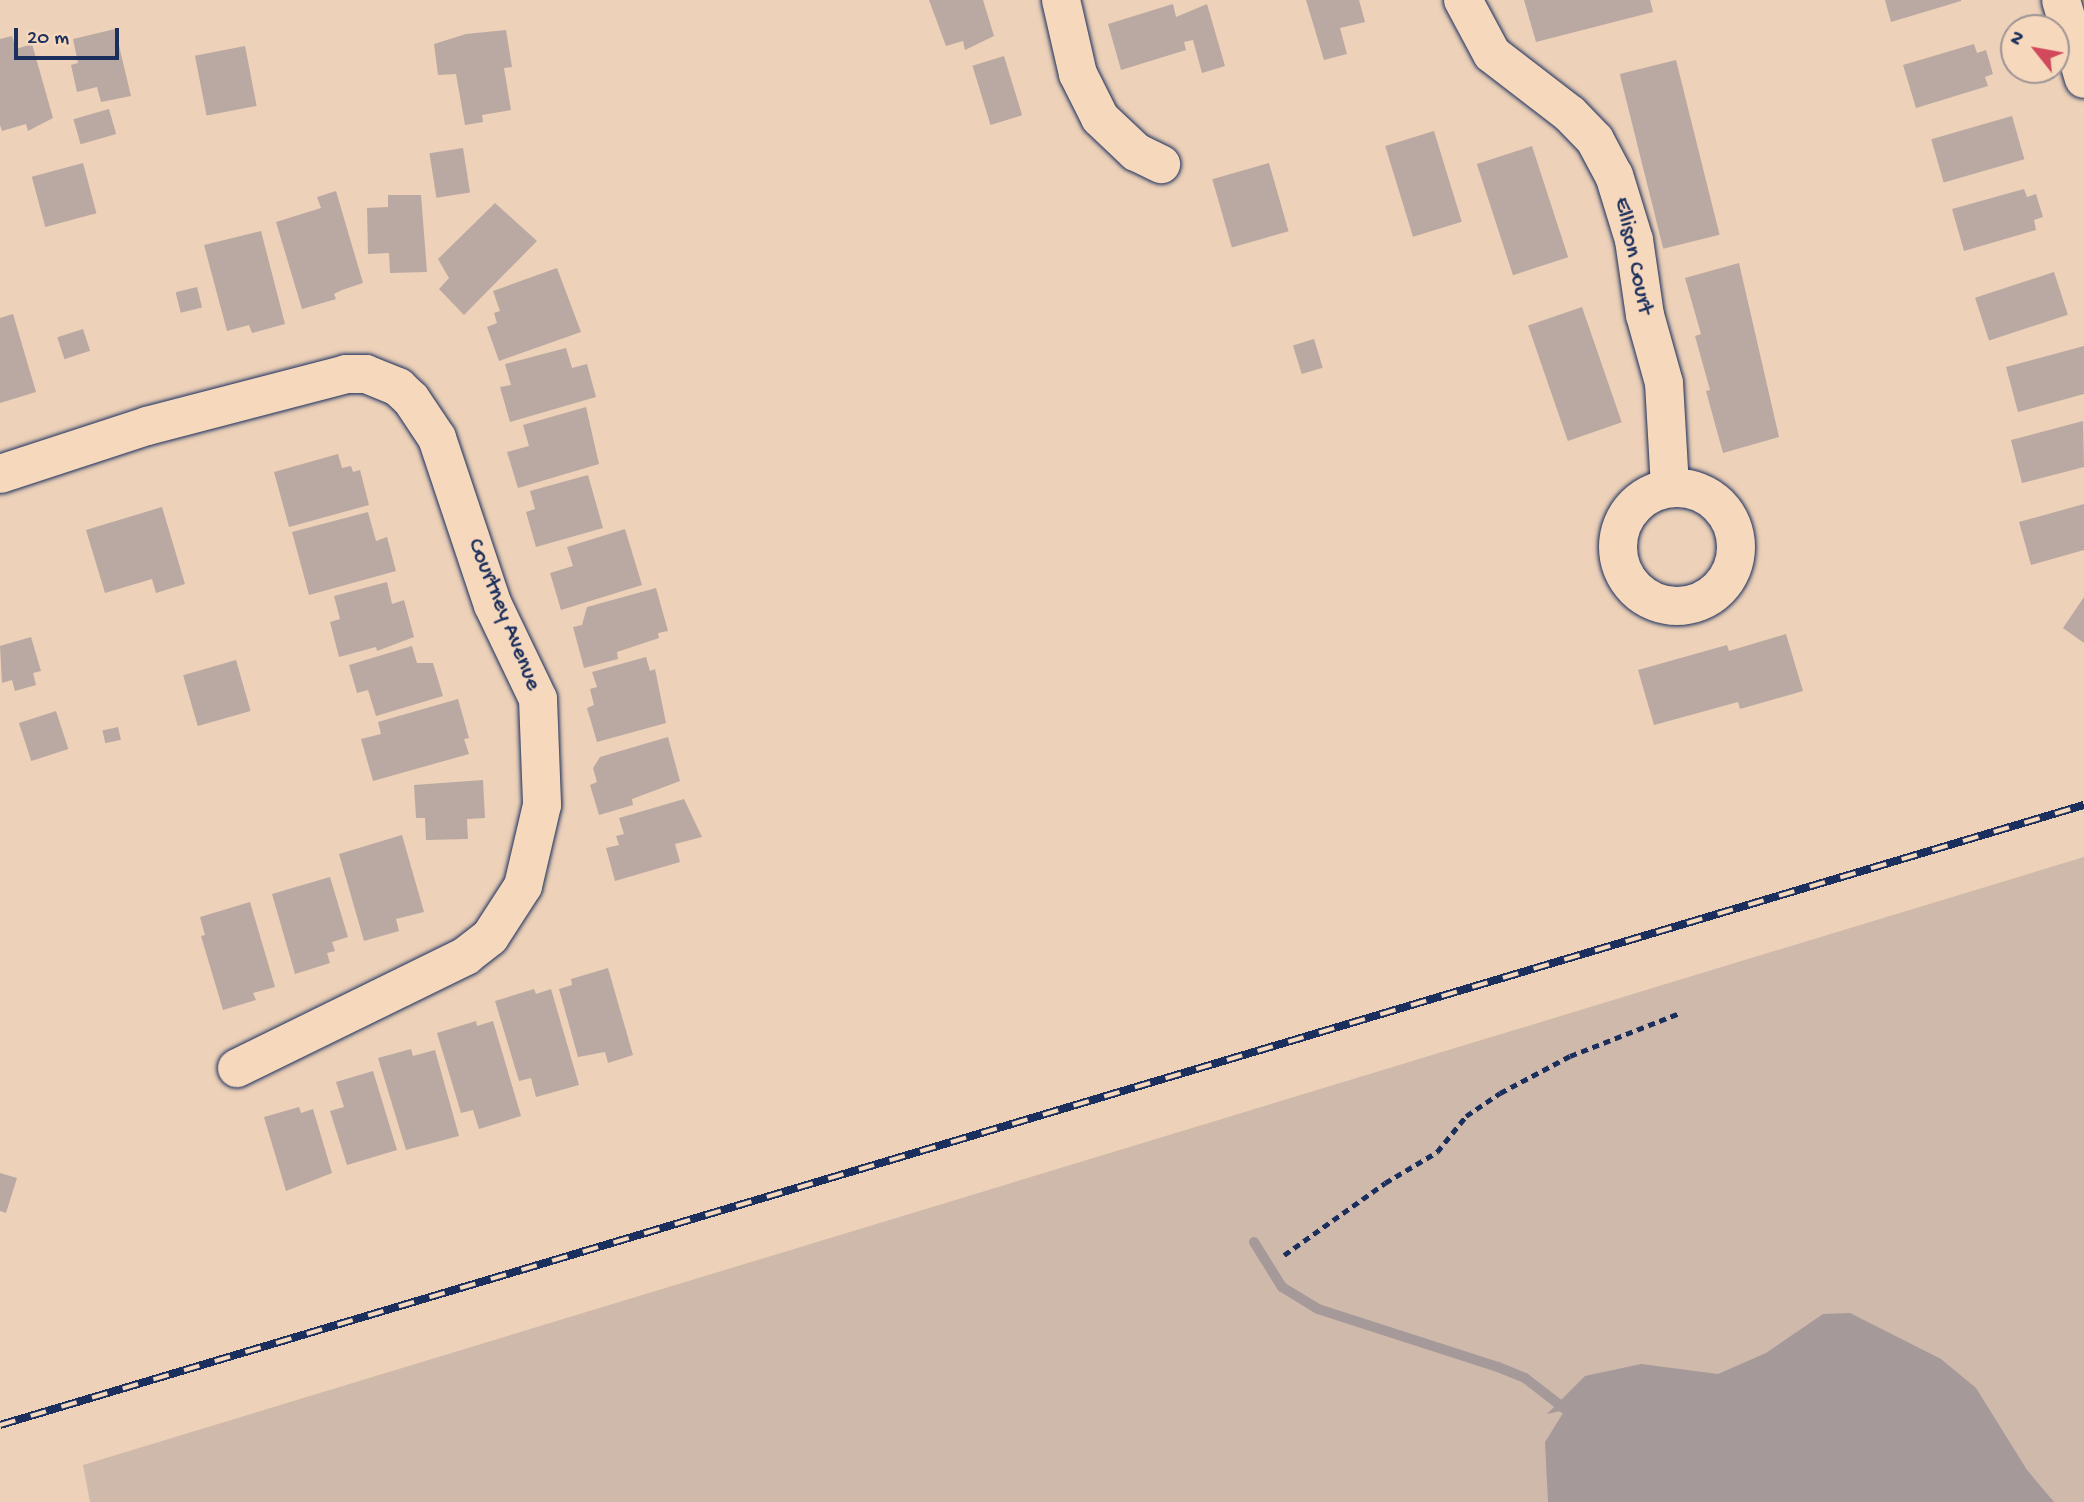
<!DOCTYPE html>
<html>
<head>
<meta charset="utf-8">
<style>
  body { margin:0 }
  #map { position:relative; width:2084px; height:1502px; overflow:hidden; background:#edd1b8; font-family:"Gochi Hand",sans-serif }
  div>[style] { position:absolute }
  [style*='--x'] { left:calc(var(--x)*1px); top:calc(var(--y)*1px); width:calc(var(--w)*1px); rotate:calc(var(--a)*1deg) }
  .green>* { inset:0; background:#ceb9ab }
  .water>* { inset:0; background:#a59999 }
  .stream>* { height:10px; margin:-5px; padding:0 5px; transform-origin:5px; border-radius:5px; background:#a59999 }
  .building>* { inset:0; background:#b9a9a2; transform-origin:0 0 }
  .path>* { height:4.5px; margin-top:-2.25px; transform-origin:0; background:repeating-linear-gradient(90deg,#1b2f5e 0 7px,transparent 0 12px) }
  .roads { filter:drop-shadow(0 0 2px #1b2f5e) drop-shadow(0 0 2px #1b2f5e) }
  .minor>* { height:38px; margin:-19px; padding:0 19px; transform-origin:19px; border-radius:19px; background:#f6d8bc }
  .minor>.ring { margin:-19px; padding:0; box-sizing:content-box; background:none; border:38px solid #f6d8bc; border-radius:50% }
  .rail>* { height:8px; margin-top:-4px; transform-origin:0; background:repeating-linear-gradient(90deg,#f6d8bc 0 16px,#1b2f5e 0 32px); box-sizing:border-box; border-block:2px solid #1b2f5e }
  span { translate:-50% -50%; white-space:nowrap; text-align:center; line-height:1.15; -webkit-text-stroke:5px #f6d8bc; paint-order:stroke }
  .street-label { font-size:23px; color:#1b2f5e }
  .north { position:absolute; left:2000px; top:14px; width:70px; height:70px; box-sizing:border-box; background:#f6d8bc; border:2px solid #9e9496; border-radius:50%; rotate:301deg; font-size:19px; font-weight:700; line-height:28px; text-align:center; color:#1b2f5e }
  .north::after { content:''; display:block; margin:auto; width:24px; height:32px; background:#d1495b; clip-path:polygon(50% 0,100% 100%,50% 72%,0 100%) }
  .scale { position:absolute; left:14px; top:28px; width:105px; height:32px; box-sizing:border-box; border:4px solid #1b2f5e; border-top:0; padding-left:9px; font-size:21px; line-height:24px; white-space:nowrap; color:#1b2f5e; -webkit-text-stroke:5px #f6d8bc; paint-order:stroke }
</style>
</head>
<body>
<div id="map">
  <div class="green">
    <i style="clip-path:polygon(2084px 857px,2084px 1502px,90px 1502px,83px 1465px)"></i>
  </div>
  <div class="water">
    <i style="clip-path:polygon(1850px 1313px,1941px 1359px,1976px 1388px,2027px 1470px,2054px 1502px,1548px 1502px,1545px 1442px,1565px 1410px,1547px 1414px,1585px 1376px,1641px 1364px,1718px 1374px,1766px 1353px,1823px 1314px)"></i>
  </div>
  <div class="stream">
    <i style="--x:1254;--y:1242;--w:53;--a:58.1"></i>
    <i style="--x:1282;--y:1287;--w:42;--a:31.4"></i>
    <i style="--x:1318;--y:1309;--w:189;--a:17.9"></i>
    <i style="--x:1498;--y:1367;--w:29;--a:22"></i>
    <i style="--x:1525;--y:1378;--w:51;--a:37.8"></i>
  </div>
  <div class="building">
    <i style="clip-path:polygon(929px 0,983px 0,994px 36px,965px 50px,963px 41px,946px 46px)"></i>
    <i style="clip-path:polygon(1306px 0,1359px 0,1365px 22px,1340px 28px,1347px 54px,1324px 60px)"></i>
    <i style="clip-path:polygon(1524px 0,1650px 0,1653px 12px,1536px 42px)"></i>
    <i style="clip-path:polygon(1885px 0,1961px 0,1961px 1px,1891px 22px)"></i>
    <i style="clip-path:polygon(1173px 4px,1176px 17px,1207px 4px,1225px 66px,1202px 73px,1193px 40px,1184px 42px,1186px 50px,1121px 70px,1108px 24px)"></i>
    <i style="clip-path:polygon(115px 29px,131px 96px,101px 102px,97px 87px,77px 92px,71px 65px,78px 63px,73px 39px)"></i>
    <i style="clip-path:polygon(506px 30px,512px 67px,504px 68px,511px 110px,482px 115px,483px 122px,465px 125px,456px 74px,438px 75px,434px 44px,466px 34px)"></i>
    <i style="clip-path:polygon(12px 36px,16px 49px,32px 44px,53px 118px,28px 131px,26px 124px,2px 131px,0 125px,0 39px)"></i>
    <i style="clip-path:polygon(1974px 44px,1977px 53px,1986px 50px,1993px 74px,1985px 77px,1988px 86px,1916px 108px,1903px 65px)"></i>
    <i style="left:245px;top:46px;width:61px;height:51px;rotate:79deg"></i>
    <i style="left:1004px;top:56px;width:62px;height:33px;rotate:73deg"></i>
    <i style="left:1676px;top:60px;width:180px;height:58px;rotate:76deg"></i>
    <i style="left:109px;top:109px;width:26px;height:37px;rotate:74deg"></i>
    <i style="left:2012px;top:116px;width:45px;height:84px;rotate:74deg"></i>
    <i style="left:1434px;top:131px;width:95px;height:51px;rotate:73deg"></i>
    <i style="left:1532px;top:146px;width:117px;height:58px;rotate:72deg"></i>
    <i style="left:463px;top:148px;width:45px;height:34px;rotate:81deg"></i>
    <i style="left:83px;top:163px;width:52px;height:53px;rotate:75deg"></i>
    <i style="left:1269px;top:163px;width:71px;height:59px;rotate:74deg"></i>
    <i style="clip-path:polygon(2024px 189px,2027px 197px,2036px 194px,2043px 217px,2034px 220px,2036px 230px,1964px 251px,1952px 209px)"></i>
    <i style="clip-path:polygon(336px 191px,363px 283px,342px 290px,334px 294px,336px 299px,302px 309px,276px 222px,321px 208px,317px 197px)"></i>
    <i style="clip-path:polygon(388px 195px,421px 195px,427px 272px,390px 273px,389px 253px,368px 254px,367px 208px,388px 207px)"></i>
    <i style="clip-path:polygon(495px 203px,537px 241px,464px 315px,439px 289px,449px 278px,438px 259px)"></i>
    <i style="clip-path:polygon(261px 231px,285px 324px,252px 333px,249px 325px,227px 331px,204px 245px)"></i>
    <i style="clip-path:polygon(1739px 263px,1779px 437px,1723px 453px,1706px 391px,1710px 390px,1695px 336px,1701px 334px,1685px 278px)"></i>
    <i style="clip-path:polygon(557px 268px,581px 332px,499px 361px,487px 327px,497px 323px,494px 313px,500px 311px,493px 291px)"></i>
    <i style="left:2054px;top:272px;width:45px;height:83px;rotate:72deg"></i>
    <i style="left:197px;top:287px;width:21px;height:22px;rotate:76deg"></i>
    <i style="left:1582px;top:307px;width:122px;height:57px;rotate:71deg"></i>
    <i style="clip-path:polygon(13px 314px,36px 392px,0 403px,0 318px)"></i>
    <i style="left:83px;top:329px;width:23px;height:27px;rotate:72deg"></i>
    <i style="left:1314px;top:339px;width:30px;height:22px;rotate:73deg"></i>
    <i style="clip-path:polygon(2084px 346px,2084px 394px,2018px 412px,2006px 367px)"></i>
    <i style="clip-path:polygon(566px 348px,572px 368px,587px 364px,596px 397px,510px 422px,500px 387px,511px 385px,505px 364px)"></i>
    <i style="clip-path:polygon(586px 407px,599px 464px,518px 488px,507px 452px,529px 446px,523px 425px)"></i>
    <i style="clip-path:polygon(2083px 421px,2084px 467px,2022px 483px,2011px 440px)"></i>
    <i style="clip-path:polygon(338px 454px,342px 468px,351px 466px,353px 472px,360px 470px,369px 505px,289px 527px,274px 472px)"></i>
    <i style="clip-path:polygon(588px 475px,603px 528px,536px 547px,526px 512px,535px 509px,530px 491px)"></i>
    <i style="clip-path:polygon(2084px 504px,2084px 550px,2031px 565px,2019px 522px)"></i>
    <i style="clip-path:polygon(162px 507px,185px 584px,156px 593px,152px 579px,105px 593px,86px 530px)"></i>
    <i style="clip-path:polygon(368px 512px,376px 541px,387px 537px,396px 571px,309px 595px,292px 532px)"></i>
    <i style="clip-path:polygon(625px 529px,642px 585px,561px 610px,550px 573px,573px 566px,567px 547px)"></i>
    <i style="clip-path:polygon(387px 582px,392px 604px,404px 600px,414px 637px,377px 651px,376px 647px,339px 657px,330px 622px,340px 619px,334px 596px)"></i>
    <i style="clip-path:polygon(656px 588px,668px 631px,658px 633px,659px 638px,617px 652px,618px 659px,584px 668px,573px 627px,582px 625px,587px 607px)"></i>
    <i style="clip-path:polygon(2084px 597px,2084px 643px,2063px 628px)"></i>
    <i style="clip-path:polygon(1786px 634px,1803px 691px,1740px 709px,1738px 702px,1654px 725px,1638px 670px,1727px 645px,1729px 651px)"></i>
    <i style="clip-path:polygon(31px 637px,41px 671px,33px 673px,36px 685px,15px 691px,12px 680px,2px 683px,0 646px)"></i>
    <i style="clip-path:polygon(412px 646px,417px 663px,433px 663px,443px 696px,376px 716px,368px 690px,357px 693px,349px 665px)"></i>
    <i style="clip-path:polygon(646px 657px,650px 671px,655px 669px,666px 723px,597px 742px,587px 708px,594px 705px,590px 689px,597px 687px,592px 672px)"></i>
    <i style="left:236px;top:660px;width:53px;height:55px;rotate:74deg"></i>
    <i style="clip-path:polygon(458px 699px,469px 738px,464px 739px,469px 754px,373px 781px,361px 739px,381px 734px,378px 722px)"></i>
    <i style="left:56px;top:711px;width:40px;height:39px;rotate:72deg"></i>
    <i style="left:118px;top:727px;width:13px;height:16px;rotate:77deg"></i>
    <i style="clip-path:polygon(668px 737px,680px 781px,632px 799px,633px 805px,599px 815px,590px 785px,597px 782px,593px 768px,600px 757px)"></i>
    <i style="clip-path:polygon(483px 780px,485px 818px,467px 819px,468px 839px,426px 840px,425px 818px,416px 818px,414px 785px)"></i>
    <i style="clip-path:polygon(684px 799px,702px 837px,675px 844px,680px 862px,615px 881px,606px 848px,619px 845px,616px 836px,624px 834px,619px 818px)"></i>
    <i style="clip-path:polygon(402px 835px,424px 912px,396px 919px,399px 931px,364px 941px,339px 854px)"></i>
    <i style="clip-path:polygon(330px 877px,348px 937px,332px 942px,335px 951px,327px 953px,330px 963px,295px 974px,272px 894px)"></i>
    <i style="clip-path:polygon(250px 902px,275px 987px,253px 993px,256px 1000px,223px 1010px,201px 936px,205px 935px,200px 917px)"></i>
    <i style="clip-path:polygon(608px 968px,633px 1055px,608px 1063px,605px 1052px,578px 1057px,559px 989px,572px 985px,571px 979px)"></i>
    <i style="clip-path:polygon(534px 989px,536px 994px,551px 989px,579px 1085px,536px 1097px,531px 1078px,519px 1081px,495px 1001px)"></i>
    <i style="clip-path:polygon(476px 1021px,477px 1026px,493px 1021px,521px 1116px,479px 1129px,473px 1110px,461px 1113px,437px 1033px)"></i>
    <i style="clip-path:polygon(411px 1049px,413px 1056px,435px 1050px,459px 1136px,406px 1150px,378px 1058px)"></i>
    <i style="clip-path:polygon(373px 1071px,397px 1150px,347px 1165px,330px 1111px,344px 1107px,336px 1082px)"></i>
    <i style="clip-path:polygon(299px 1107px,301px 1113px,313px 1109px,332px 1173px,286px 1191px,264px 1117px)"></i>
    <i style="clip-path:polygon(0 1173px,17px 1178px,6px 1213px,0 1211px)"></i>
  </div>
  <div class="path">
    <i style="--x:1284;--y:1255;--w:124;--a:-35.5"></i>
    <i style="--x:1385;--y:1183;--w:61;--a:-30.8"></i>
    <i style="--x:1437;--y:1152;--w:46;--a:-51.1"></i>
    <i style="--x:1466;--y:1116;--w:41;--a:-34.1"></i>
    <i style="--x:1500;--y:1093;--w:79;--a:-27.9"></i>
    <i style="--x:1570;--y:1056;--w:118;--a:-21.4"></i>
  </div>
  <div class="roads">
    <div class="minor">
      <i style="--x:1061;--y:0;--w:76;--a:77.1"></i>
      <i style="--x:1078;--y:74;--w:49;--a:63.4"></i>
      <i style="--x:1100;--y:118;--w:50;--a:43.4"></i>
      <i style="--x:1136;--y:152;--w:28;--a:26"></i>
      <i style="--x:1463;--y:0;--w:61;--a:61.8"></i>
      <i style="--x:1492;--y:54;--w:98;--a:37.6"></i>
      <i style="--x:1570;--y:114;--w:36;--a:46"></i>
      <i style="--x:1595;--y:140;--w:40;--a:62"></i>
      <i style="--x:1614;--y:175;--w:68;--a:72.9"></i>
      <i style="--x:1634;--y:240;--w:76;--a:81.7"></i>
      <i style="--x:1645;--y:315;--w:71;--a:74.4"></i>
      <i style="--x:1664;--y:383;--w:104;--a:86.7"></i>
      <i style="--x:2061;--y:0;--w:82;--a:73.8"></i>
      <i style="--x:0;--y:474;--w:155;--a:-18.1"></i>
      <i style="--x:147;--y:426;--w:206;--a:-14.6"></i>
      <i style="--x:346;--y:374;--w:20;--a:0"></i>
      <i style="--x:366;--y:374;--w:35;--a:22"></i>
      <i style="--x:398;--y:387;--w:18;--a:43"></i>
      <i style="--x:411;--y:399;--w:47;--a:56.3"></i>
      <i style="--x:437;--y:438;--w:176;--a:71.5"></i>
      <i style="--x:493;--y:605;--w:104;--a:64.4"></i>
      <i style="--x:538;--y:699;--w:106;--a:87.8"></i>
      <i style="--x:542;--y:805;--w:83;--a:103.2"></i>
      <i style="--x:523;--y:886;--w:61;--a:122.9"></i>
      <i style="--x:490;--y:937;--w:31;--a:142"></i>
      <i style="--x:466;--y:956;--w:255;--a:153.9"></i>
      <i class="ring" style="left:1618px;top:488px;width:80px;height:80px"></i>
    </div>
  </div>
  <div class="rail">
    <i style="--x:0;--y:1425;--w:2174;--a:-16.57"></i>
  </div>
  <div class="street-label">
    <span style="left:1632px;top:256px;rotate:78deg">Ellison Court</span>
    <span style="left:503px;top:615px;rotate:68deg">Courtney Avenue</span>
  </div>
  <div class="north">N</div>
  <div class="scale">20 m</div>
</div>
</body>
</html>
